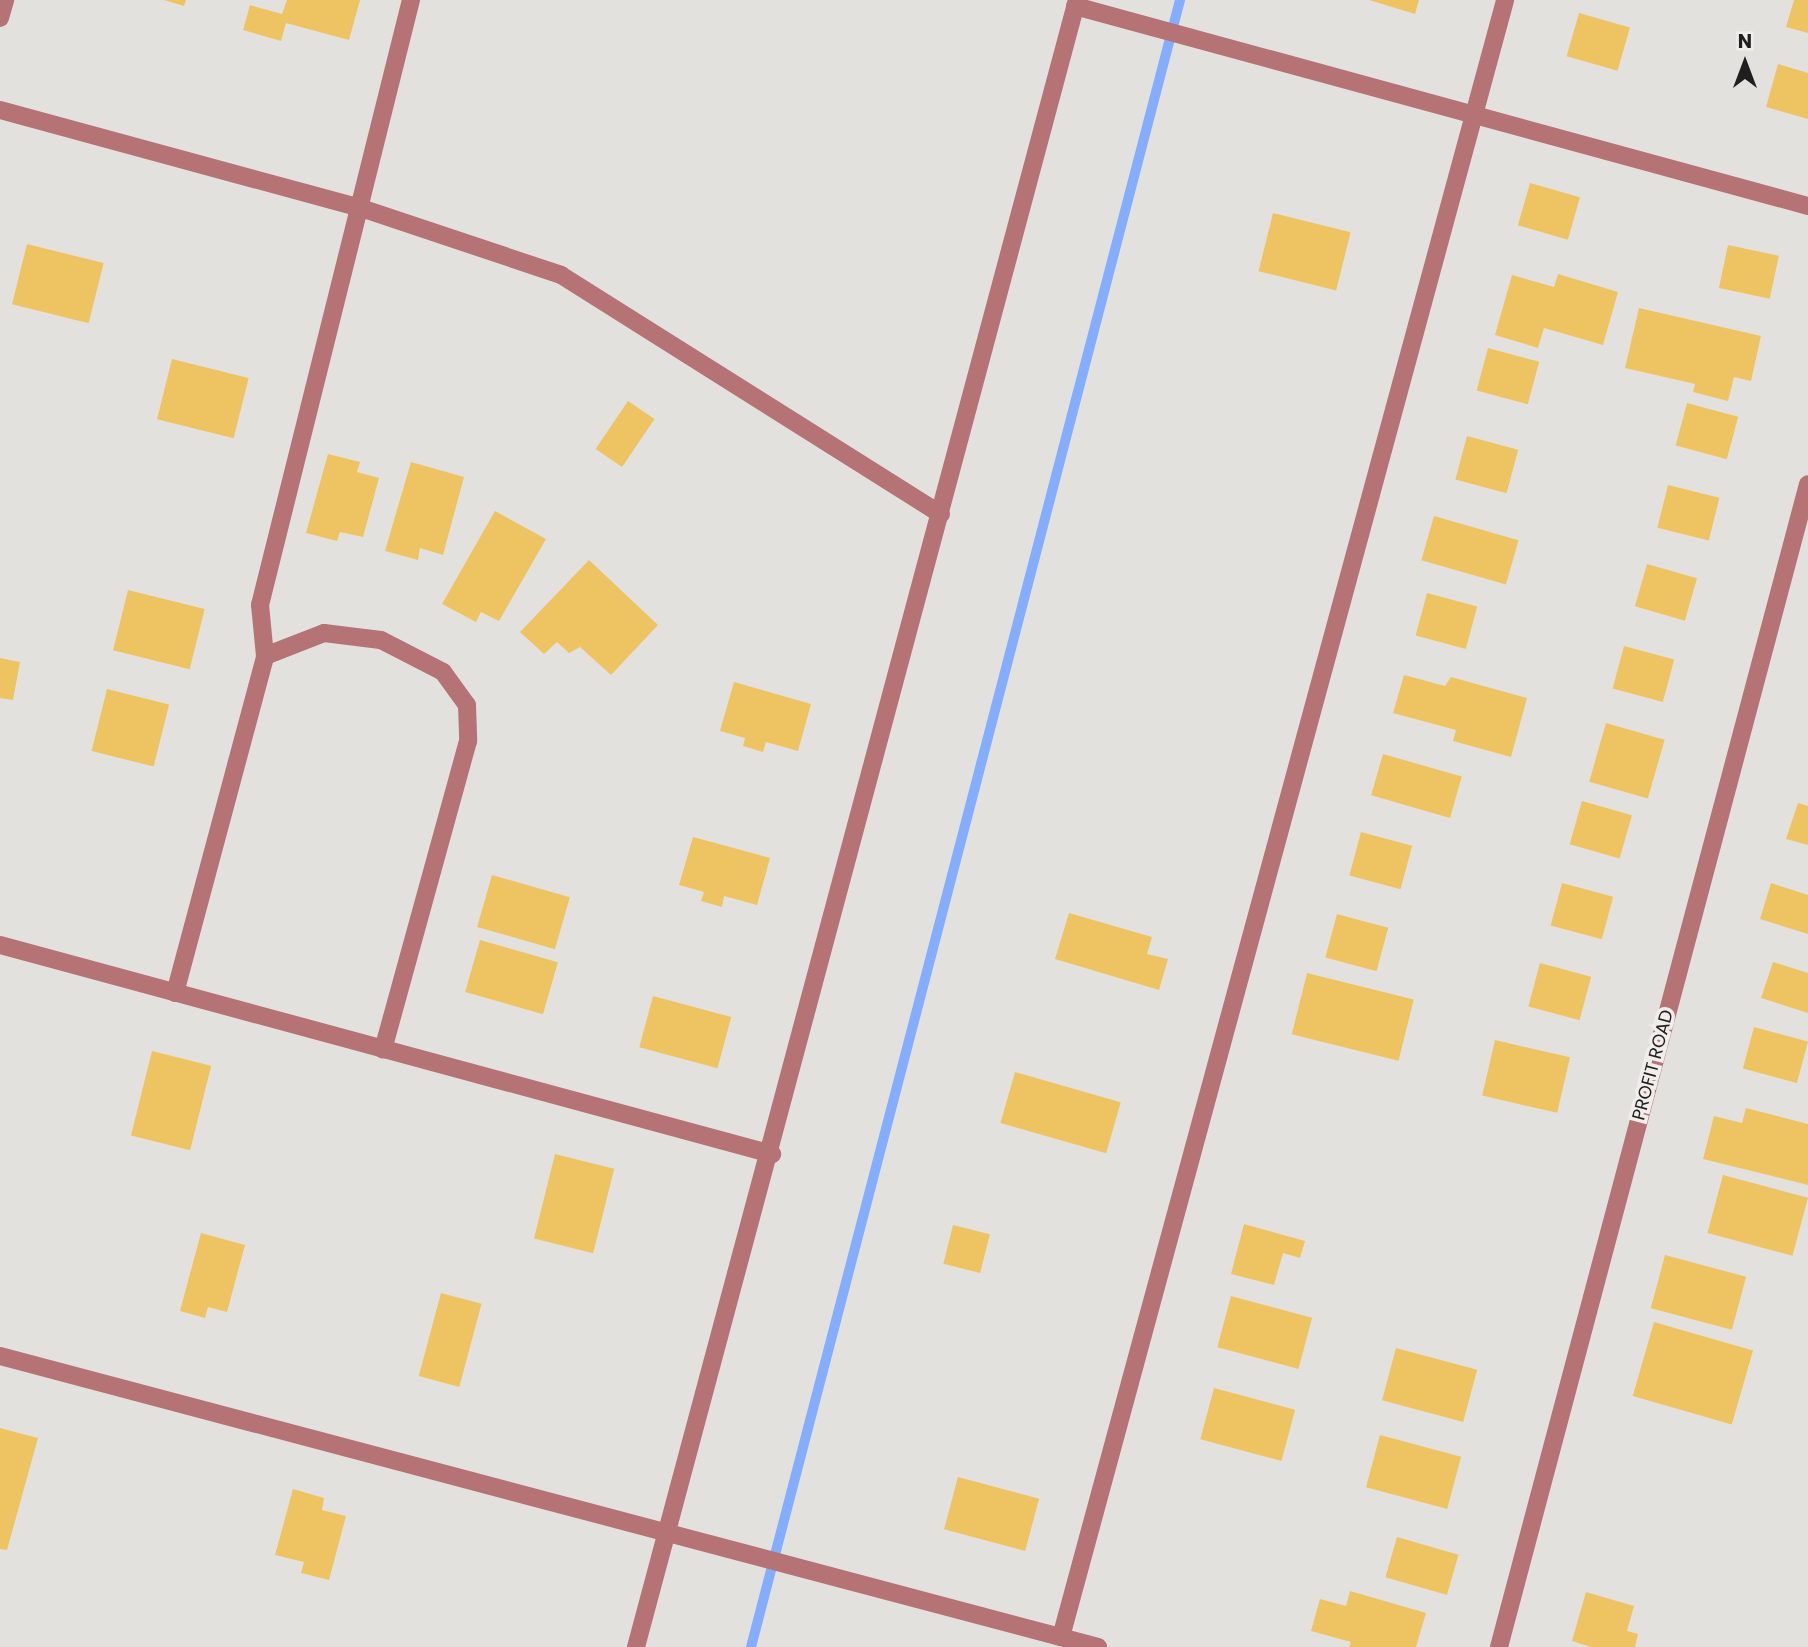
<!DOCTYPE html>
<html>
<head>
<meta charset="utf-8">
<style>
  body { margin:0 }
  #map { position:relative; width:1808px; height:1647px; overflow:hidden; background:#e3e1de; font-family:Poppins,sans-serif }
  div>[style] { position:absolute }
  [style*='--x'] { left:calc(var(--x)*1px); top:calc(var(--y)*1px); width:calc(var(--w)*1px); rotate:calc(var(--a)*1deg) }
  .stream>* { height:10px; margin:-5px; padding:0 5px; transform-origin:5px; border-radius:5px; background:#85adfd }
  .building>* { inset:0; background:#eec463; transform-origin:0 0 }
  .minor>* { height:18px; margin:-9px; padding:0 9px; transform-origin:9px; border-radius:9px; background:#b57376 }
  span { translate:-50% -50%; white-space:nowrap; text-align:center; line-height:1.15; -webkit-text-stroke:7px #f0eeeb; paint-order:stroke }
  .street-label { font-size:18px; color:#201f1e }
  .north { position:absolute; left:1710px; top:28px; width:70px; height:70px; -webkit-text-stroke:5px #f0eeeb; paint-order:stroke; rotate:0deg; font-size:19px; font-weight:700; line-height:28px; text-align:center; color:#201f1e }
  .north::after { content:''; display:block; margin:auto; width:24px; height:32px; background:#201f1e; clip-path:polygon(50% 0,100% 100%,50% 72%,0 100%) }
</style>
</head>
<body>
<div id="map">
  <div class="stream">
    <i style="--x:751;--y:1647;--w:1702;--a:-75.4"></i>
  </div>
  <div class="building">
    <i style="clip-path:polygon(164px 0,186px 0,184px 6px)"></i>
    <i style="clip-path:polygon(287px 0,360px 0,349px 40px,286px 23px,281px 41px,243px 30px,250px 5px,282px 14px)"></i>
    <i style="clip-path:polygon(1369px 0,1419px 0,1415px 14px)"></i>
    <i style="clip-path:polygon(1794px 0,1808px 0,1808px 33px,1786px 27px)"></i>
    <i style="left:1579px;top:13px;width:53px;height:45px;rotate:16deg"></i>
    <i style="clip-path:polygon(1778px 64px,1808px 73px,1808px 119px,1766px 107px)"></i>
    <i style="left:1530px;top:183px;width:52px;height:44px;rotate:16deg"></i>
    <i style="left:1273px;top:213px;width:80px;height:60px;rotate:14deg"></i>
    <i style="left:27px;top:244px;width:79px;height:62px;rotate:14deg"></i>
    <i style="left:1728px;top:245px;width:52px;height:44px;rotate:12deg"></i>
    <i style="clip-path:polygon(1558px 274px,1618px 292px,1603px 345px,1544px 328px,1538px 348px,1495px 335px,1512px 275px,1554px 287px)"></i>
    <i style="clip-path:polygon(1639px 308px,1761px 336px,1751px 381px,1734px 377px,1728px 401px,1693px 392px,1695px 384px,1625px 368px)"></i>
    <i style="left:1488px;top:348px;width:53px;height:44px;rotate:15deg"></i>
    <i style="left:172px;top:359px;width:79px;height:62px;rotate:14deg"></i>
    <i style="left:628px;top:401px;width:32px;height:58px;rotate:34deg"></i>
    <i style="left:1687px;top:403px;width:53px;height:44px;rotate:15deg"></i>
    <i style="left:1467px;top:436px;width:53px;height:45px;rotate:15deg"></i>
    <i style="clip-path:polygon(328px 454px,360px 462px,357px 472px,379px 478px,363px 537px,340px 532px,337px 541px,306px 533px)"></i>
    <i style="clip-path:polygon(411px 462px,464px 477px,443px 555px,420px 548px,418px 560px,385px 551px)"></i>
    <i style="left:1668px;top:485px;width:53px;height:44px;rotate:14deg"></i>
    <i style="clip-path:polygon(495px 511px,546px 539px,499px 621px,481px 612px,476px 622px,442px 604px)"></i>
    <i style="left:1434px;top:516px;width:88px;height:46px;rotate:16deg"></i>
    <i style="clip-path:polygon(589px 560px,658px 625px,611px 675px,580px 647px,569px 653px,557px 642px,544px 654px,520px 632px)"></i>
    <i style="left:1647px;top:564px;width:52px;height:44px;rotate:16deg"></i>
    <i style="left:128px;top:590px;width:79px;height:62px;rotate:14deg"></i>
    <i style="left:1427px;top:593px;width:52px;height:44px;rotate:15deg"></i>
    <i style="left:1624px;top:646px;width:52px;height:44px;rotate:15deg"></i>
    <i style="clip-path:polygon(0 658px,20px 662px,13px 700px,0 698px)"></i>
    <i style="clip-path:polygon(1404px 675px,1445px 686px,1451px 677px,1527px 698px,1511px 757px,1453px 741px,1456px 730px,1393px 713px)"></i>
    <i style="clip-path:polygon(734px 682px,811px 704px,798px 751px,766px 742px,763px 752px,743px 746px,745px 738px,720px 731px)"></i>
    <i style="left:107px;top:689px;width:64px;height:64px;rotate:14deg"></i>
    <i style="left:1606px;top:723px;width:61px;height:61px;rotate:16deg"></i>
    <i style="left:1383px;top:754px;width:82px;height:43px;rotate:16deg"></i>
    <i style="left:1582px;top:801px;width:52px;height:45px;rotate:16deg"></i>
    <i style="clip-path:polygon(1798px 803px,1808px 806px,1808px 845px,1786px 839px)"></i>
    <i style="left:1361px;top:832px;width:53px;height:45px;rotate:15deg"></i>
    <i style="clip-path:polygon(693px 837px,770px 858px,757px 905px,724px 896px,722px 907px,701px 901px,704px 892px,679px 885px)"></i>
    <i style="left:492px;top:875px;width:81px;height:54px;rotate:16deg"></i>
    <i style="left:1562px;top:883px;width:53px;height:44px;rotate:15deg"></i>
    <i style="clip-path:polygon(1771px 883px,1808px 895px,1808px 934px,1760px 919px)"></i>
    <i style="clip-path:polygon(1069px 913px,1152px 937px,1147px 954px,1168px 959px,1159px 990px,1055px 959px)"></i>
    <i style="left:1337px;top:914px;width:53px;height:45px;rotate:15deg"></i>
    <i style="left:480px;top:940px;width:81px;height:54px;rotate:16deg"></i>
    <i style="clip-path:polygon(1773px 962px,1808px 973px,1808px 1013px,1761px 998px)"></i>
    <i style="left:1540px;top:963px;width:53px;height:45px;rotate:15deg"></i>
    <i style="left:1307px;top:973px;width:110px;height:63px;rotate:14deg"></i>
    <i style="left:653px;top:996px;width:81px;height:53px;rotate:15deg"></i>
    <i style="left:1754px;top:1027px;width:56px;height:43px;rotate:15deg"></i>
    <i style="left:1495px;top:1040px;width:77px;height:57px;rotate:13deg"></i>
    <i style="left:152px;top:1051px;width:61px;height:87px;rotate:14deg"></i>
    <i style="left:1015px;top:1072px;width:110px;height:53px;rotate:16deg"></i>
    <i style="clip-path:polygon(1746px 1108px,1808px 1124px,1808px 1185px,1703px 1159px,1714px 1116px,1742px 1123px)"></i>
    <i style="left:555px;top:1154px;width:61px;height:87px;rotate:14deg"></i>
    <i style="left:1723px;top:1175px;width:88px;height:60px;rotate:15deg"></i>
    <i style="clip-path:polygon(1244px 1224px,1305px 1241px,1300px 1258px,1283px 1253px,1274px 1285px,1231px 1274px)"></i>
    <i style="left:953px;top:1225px;width:38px;height:40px;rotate:14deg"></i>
    <i style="clip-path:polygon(201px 1233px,245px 1245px,227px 1312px,208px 1307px,205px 1318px,180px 1311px)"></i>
    <i style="left:1665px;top:1255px;width:84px;height:55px;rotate:15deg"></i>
    <i style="left:441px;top:1293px;width:42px;height:86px;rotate:15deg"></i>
    <i style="left:1231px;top:1296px;width:84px;height:53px;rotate:15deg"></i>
    <i style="left:1654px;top:1322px;width:103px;height:77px;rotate:16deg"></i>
    <i style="left:1396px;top:1348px;width:84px;height:54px;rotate:15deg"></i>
    <i style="left:1214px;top:1388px;width:84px;height:53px;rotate:15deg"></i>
    <i style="clip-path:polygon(0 1428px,38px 1438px,7px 1550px,0 1549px)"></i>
    <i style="left:1380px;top:1435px;width:84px;height:54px;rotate:15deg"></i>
    <i style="left:958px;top:1477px;width:84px;height:54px;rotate:15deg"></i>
    <i style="clip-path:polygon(293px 1489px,324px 1498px,322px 1510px,346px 1516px,329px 1580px,301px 1573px,304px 1562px,275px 1555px)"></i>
    <i style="left:1397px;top:1537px;width:64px;height:42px;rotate:16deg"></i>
    <i style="clip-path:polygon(1350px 1591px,1426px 1613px,1416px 1647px,1349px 1647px,1351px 1642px,1311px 1631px,1320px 1599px,1346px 1606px)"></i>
    <i style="clip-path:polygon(1586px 1592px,1634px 1606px,1627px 1631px,1638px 1634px,1635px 1647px,1591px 1647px,1572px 1641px)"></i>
  </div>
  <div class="minor">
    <i style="--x:1075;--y:6;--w:760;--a:15.26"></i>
    <i style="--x:0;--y:18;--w:19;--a:-74"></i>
    <i style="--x:0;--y:110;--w:371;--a:15.2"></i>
    <i style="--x:358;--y:207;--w:214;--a:18.5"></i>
    <i style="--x:561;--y:275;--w:449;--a:32.2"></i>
    <i style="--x:265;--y:656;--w:51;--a:-95.6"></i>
    <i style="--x:260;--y:605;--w:624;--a:-75.99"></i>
    <i style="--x:0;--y:945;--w:800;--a:15.15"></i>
    <i style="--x:175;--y:993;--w:349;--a:-75"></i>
    <i style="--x:265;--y:656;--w:63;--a:-21.3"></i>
    <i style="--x:324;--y:633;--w:57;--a:7"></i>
    <i style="--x:381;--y:640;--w:70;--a:27.3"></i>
    <i style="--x:443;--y:672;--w:41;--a:54"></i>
    <i style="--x:467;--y:705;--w:36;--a:88"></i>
    <i style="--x:468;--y:741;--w:320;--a:105.4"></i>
    <i style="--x:0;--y:1356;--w:1136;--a:14.84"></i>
    <i style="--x:1061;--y:1637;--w:1696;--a:-74.82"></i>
    <i style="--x:636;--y:1647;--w:1705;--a:-75.01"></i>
    <i style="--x:1499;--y:1647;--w:1203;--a:-75.12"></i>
  </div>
  <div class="street-label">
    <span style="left:1653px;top:1065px;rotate:-75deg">PROFIT ROAD</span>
  </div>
  <div class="north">N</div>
</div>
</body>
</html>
